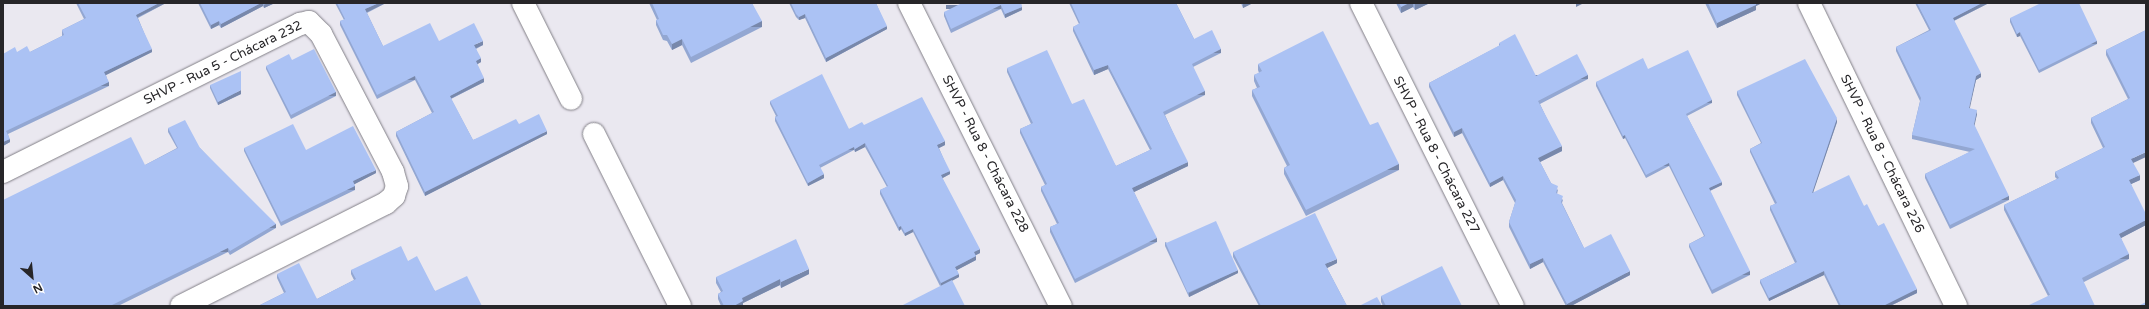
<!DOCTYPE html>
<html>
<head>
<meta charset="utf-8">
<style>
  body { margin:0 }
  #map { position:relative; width:2149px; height:309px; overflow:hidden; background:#eae8f0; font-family:"Varela Round",sans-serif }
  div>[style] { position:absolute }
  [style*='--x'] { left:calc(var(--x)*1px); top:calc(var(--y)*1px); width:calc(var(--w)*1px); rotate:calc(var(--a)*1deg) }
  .roads { filter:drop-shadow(0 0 1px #817f86) drop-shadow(0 0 1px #817f86) }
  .street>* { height:22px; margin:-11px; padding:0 11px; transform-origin:11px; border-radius:11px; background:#fff }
  .wall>* { inset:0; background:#93a7d2 }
  .shaded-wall>* { inset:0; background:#7888ab; transform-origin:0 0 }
  .building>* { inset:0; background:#abc2f4; transform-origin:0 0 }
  span { translate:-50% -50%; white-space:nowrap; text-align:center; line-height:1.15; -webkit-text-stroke:4px #fff; paint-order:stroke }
  .street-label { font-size:13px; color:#272629 }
  .frame { position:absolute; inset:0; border:4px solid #272629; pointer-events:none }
  .north { position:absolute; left:12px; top:257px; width:40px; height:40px; -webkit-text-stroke:3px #fff; paint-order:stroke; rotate:153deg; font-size:11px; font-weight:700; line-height:16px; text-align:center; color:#272629 }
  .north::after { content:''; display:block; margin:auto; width:14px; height:18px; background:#272629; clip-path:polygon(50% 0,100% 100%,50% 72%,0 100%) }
</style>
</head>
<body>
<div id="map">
  <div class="roads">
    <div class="street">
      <i style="--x:523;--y:3;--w:107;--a:63.4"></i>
      <i style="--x:909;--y:3;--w:339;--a:63.4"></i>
      <i style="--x:1361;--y:3;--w:339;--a:63.4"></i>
      <i style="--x:1809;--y:3;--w:337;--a:64.1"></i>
      <i style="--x:594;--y:134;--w:192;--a:63.4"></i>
      <i style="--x:3;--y:172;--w:332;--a:-26.5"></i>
      <i style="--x:300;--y:24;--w:9;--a:-13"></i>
      <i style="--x:309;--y:22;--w:17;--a:45"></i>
      <i style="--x:321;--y:34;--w:156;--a:62.4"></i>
      <i style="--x:393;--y:172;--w:15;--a:74"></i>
      <i style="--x:397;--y:186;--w:10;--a:107"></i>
      <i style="--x:394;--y:196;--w:11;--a:139"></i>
      <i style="--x:386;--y:203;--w:229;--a:153.3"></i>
    </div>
  </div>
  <div class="wall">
    <i style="clip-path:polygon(76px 3px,166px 3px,138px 18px,152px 52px,106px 75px,109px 86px,8px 134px,10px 142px,3px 146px,3px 54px,17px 52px,30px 52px,62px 36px,62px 30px,84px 19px)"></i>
    <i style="clip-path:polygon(198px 3px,275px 3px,264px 8px,263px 6px,221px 28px,219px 25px,211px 29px)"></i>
    <i style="clip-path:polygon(335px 3px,386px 3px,367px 13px,383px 46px,439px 41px,483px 45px,476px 49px,481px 62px,477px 64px,484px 82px,451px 99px,473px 140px,519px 124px,547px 134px,425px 196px,396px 136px,396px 132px,432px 113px,415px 80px,377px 99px,340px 25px,340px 21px,344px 20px)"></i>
    <i style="clip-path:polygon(649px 3px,752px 3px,762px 27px,691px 63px,682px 45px,672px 50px,667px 41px,663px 40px,656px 25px,656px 20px,657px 20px)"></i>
    <i style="clip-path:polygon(789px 3px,876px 3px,887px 29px,826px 62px,805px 18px,799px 20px,796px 17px)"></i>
    <i style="clip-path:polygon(1021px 3px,1022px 10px,1005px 18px,1001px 9px,951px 33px,944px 16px,944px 12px)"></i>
    <i style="clip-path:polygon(1069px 3px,1176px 3px,1194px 39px,1221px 53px,1193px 67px,1205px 95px,1165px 115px,1188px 166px,1134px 192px,1157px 242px,1075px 283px,1050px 232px,1050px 227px,1057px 224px,1041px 191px,1041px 187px,1045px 185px,1020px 133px,1020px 129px,1031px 124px,1007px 72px,1007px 68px,1072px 104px,1116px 166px,1150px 150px,1108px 69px,1094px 75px,1073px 31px,1073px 27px,1079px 24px)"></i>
    <i style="clip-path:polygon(1241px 3px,1253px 3px,1243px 8px)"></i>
    <i style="clip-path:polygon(1396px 3px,1430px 3px,1415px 10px,1413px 7px,1401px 13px)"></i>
    <i style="clip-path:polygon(1705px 3px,1762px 3px,1756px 6px,1756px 10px,1717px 28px)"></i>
    <i style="clip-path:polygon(1915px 3px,1987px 3px,1987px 4px,1954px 21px,1981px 77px,1976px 80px,1969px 108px,1977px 114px,1974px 125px,2009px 200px,1950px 229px,1925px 178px,1925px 174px,1970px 152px,1912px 139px,1912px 135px,1920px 101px,1896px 51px,1896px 47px,1929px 30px)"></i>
    <i style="clip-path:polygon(2010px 18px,2097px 44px,2039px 73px,2020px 36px,2017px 37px,2010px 22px)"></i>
    <i style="clip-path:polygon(2146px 30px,2133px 163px,2140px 180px,2131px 184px,2146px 225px,2121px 238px,2129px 259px,2084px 282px,2048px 296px,2004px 210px,2004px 205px,2057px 179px,2055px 177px,2055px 172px,2103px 148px,2091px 123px,2091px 118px,2128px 99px,2106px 55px,2106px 50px)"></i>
    <i style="clip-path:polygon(1499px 43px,1536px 76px,1588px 79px,1540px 104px,1562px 151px,1540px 162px,1551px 183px,1558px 190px,1557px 194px,1563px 200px,1562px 203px,1584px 248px,1630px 275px,1571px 306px,1566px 306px,1543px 262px,1530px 269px,1509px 227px,1509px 222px,1515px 203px,1503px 180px,1490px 187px,1462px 133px,1454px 137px,1429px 87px,1429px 83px,1499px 46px)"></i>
    <i style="clip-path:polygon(1258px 64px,1370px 125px,1399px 170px,1306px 216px,1284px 174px,1284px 168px,1287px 166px,1252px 96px,1252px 90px,1257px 88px,1254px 81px,1254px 75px,1259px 73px,1258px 70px)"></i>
    <i style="clip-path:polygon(266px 66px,336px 96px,291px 119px,266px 69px)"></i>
    <i style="clip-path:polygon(1648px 69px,1712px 103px,1687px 116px,1722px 185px,1710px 191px,1750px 275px,1712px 294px,1689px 247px,1689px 244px,1704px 236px,1669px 166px,1646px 178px,1625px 138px,1623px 139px,1596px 86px,1596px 82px)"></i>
    <i style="clip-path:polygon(210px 85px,241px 94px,218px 105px,210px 88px)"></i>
    <i style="clip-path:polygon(1737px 91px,1837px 122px,1813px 192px,1864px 206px,1878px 226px,1917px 293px,1890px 306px,1839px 306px,1824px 275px,1769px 301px,1760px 283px,1760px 280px,1795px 263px,1770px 210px,1770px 206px,1775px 204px,1750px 152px,1750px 149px,1761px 143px,1737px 95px)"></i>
    <i style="clip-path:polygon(770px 101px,849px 129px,864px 125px,945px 145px,939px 148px,950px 174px,942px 178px,980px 253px,976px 255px,976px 260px,957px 270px,959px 277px,940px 286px,913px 232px,905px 236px,901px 229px,899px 231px,880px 194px,880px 190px,887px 187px,865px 147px,855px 152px,854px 150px,820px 168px,824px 178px,808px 186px,775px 121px,775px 117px,776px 116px,770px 104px)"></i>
    <i style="clip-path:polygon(168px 128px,200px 148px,276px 228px,230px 255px,228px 252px,118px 306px,3px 306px,145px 165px,177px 148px,168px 132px)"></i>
    <i style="clip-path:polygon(244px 148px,306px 150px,376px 173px,354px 184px,355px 190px,281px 226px,244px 151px)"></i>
    <i style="clip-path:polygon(1165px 242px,1238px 273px,1189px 297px,1165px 246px)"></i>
    <i style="clip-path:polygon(1233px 252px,1337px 263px,1327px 268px,1347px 306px,1259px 306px,1233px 257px)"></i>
    <i style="clip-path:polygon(408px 261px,435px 291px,258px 306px,284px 293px,277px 278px,277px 274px,317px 299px,354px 280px,351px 274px,351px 270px)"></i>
    <i style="clip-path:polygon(809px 274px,781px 288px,780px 285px,743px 303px,743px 306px,721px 306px,718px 299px,718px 294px,721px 292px,716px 283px,716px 277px)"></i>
    <i style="clip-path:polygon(1381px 296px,1462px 306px,1383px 306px,1381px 302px)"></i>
  </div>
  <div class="shaded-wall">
    <i style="clip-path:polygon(159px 3px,166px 3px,136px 18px,136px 15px)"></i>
    <i style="clip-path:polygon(261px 3px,263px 3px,263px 6px,221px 28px,221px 24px)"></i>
    <i style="clip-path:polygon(268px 3px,275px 3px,264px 8px,264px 5px)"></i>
    <i style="clip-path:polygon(379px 3px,386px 3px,365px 13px,365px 9px)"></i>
    <i style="clip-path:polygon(1243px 3px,1253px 3px,1243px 8px)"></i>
    <i style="clip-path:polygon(1409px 3px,1413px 3px,1413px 7px,1401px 13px,1401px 7px)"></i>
    <i style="clip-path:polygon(1418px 3px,1430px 3px,1415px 10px,1415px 4px)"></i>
    <i style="clip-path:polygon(1577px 3px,1584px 3px,1576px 7px,1576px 4px)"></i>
    <i style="clip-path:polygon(1755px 3px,1762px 3px,1756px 6px,1756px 10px,1717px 28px,1717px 23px)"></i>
    <i style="clip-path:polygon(1982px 3px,1987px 3px,1987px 4px,1953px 21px,1953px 18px)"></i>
    <i style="left:1001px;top:5px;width:4px;height:55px;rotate:90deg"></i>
    <i style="clip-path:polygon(1022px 7px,1022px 10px,1005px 18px,1005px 14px)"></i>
    <i style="clip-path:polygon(805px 14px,805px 18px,799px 20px,799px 17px)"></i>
    <i style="clip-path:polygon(219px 21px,219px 25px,211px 29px,211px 25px)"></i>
    <i style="left:762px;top:21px;width:6px;height:80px;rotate:90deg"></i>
    <i style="clip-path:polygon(887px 26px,887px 29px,826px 62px,826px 58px)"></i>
    <i style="clip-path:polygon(2020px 32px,2020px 36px,2017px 37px,2017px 34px)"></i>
    <i style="clip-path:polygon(682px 39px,682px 45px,672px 50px,672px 44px)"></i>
    <i style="clip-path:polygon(483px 41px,483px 45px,474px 49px,474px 45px)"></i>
    <i style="left:2097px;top:41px;width:3px;height:65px;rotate:90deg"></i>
    <i style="clip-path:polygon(152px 49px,152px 52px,104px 76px,104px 72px)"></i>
    <i style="left:1221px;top:49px;width:4px;height:33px;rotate:90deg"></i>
    <i style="clip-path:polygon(481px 58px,481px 62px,476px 65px,476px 61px)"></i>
    <i style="clip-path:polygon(1108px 65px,1108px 69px,1094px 75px,1094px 70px)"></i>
    <i style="clip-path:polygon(1981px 73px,1981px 77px,1976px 80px,1969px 112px,1969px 108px,1976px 76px)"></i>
    <i style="left:1588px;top:75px;width:4px;height:56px;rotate:90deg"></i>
    <i style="left:415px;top:76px;width:4px;height:42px;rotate:90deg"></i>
    <i style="clip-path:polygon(484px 78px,484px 82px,450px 99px,450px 96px)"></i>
    <i style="left:109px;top:82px;width:4px;height:114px;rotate:90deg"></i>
    <i style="clip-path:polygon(241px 90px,241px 94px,218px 105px,218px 102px)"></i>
    <i style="left:1205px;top:91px;width:4px;height:47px;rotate:90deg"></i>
    <i style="left:336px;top:92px;width:4px;height:51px;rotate:90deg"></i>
    <i style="left:1712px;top:100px;width:3px;height:30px;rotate:90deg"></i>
    <i style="clip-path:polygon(1977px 110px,1977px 114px,1974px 128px,1974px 124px)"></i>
    <i style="clip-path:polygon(1837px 118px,1837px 122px,1812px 196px,1812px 193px)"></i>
    <i style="clip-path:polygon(1462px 128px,1462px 133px,1454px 137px,1454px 132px)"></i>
    <i style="clip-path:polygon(547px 131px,547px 134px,425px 196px,425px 192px)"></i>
    <i style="clip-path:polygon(1625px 135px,1625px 138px,1623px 139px,1623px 136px)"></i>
    <i style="clip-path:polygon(10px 139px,10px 142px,3px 146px,3px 142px)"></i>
    <i style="clip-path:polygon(945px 141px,945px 145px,937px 149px,937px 145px)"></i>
    <i style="clip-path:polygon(865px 143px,865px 147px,855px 152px,855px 149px)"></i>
    <i style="clip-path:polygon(1562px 146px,1562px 151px,1538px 163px,1538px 158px)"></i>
    <i style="left:854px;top:147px;width:3px;height:39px;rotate:90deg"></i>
    <i style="clip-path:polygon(2146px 152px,2146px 157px,2131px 164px,2131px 159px)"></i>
    <i style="clip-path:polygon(1188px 162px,1188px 166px,1132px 193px,1132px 188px)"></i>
    <i style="left:1669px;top:163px;width:3px;height:26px;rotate:90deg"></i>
    <i style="left:1399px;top:164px;width:6px;height:104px;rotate:90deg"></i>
    <i style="clip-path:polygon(376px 170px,376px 173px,353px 185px,353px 181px)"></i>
    <i style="clip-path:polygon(950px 171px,950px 174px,941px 179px,941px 175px)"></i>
    <i style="clip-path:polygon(824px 174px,824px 178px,808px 186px,808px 183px)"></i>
    <i style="clip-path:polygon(2140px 175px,2140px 180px,2129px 185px,2129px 180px)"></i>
    <i style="clip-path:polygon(1503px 176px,1503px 180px,1490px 187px,1490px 183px)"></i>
    <i style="clip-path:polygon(1722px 182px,1722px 185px,1709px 191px,1709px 188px)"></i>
    <i style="left:355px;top:186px;width:4px;height:82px;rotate:90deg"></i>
    <i style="left:2009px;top:196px;width:4px;height:66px;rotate:90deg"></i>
    <i style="clip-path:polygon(2146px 220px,2146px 225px,2119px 239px,2119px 234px)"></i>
    <i style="left:276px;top:224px;width:4px;height:53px;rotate:90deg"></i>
    <i style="clip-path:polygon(901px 226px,901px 229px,899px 231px,899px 227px)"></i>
    <i style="clip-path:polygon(913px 229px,913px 232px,905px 236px,905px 233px)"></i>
    <i style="left:1157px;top:238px;width:4px;height:92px;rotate:90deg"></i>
    <i style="left:228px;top:248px;width:4px;height:131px;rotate:90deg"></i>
    <i style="clip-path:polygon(980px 249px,980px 253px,974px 256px,974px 252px)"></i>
    <i style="left:2129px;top:254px;width:5px;height:53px;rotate:90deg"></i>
    <i style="clip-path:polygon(976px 256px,976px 260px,955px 271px,955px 267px)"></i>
    <i style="clip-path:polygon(1543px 258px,1543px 262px,1530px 269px,1530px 264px)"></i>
    <i style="clip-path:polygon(1337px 259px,1337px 263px,1325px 269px,1325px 264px)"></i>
    <i style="clip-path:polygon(809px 269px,809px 274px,781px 288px,781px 282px)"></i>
    <i style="clip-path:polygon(1238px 270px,1238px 273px,1189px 297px,1189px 293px)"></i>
    <i style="clip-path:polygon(1630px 271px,1630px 275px,1571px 306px,1567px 306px,1567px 304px)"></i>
    <i style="left:1750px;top:271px;width:4px;height:42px;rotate:90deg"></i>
    <i style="clip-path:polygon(1824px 271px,1824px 275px,1769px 301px,1769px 298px)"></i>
    <i style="clip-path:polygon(959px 274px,959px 277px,941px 287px,941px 283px)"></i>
    <i style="clip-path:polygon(780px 279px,780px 285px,743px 303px,743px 306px,734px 306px,742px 298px)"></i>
    <i style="clip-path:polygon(1917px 289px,1917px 293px,1890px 306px,1883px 306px)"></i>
  </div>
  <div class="building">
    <i style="clip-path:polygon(78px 3px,159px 3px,136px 15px,152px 49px,104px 72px,109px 82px,6px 131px,10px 139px,3px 142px,3px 54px,15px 47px,17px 52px,27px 46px,30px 52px,64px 35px,62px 30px,86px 18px)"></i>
    <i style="clip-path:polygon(200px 3px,261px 3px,221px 24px,219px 21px,211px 25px)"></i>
    <i style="clip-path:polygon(337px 3px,379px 3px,365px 9px,383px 46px,430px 23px,439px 41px,474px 23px,483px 41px,474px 45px,481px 58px,476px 61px,484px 78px,450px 96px,473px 140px,516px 119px,519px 124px,539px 114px,547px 131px,425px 192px,396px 132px,434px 112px,415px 76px,377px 95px,340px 21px,345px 19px)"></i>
    <i style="clip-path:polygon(652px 3px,752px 3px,762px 21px,691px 57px,682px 39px,672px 44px,667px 35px,663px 35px,656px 20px,659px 19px)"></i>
    <i style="clip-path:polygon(791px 3px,876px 3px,887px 26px,826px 58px,805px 14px,799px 17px,796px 14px)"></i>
    <i style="clip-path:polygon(962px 3px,1021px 3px,1022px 7px,1005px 14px,1001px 5px,951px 29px,944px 12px)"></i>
    <i style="clip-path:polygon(1071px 3px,1176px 3px,1194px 39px,1212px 30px,1221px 49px,1192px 64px,1205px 91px,1163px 112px,1188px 162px,1132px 188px,1157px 238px,1075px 279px,1050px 227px,1059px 223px,1041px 187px,1047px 184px,1020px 129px,1033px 123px,1007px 68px,1047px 50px,1072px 104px,1084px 99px,1116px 166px,1152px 149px,1108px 65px,1094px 70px,1073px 27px,1080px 23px)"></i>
    <i style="clip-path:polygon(1399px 3px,1409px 3px,1401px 7px)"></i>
    <i style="clip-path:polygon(1708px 3px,1756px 3px,1756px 5px,1717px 23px)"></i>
    <i style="clip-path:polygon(1917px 3px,1982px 3px,1953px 18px,1981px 73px,1976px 76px,1969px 108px,1977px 110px,1974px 124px,2009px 196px,1950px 225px,1925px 174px,1975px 149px,1912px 135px,1921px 98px,1896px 47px,1931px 30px)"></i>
    <i style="clip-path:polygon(2041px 3px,2079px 3px,2097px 41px,2039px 70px,2020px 32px,2017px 34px,2010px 18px)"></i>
    <i style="clip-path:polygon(2146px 30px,2146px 152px,2131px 159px,2140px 175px,2129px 180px,2146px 214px,2146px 220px,2119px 234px,2129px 254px,2082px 278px,2095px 306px,2027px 306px,2050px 295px,2004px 205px,2059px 178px,2055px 172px,2105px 147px,2091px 118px,2130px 98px,2106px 50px)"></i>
    <i style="clip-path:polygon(1323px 31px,1370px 125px,1378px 122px,1399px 164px,1306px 210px,1284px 168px,1290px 165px,1252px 90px,1260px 87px,1254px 75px,1262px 71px,1258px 64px)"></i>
    <i style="clip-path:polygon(1515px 34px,1536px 76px,1577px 54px,1588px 75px,1538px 101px,1562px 146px,1538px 158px,1551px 183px,1558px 186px,1556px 193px,1563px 196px,1561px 202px,1584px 248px,1611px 234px,1630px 271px,1567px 304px,1543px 258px,1530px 264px,1509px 222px,1516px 200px,1503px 176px,1490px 183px,1462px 128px,1454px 132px,1429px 83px,1500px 45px,1499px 43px)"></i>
    <i style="clip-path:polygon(314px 49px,336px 92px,291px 115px,266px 66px,289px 54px,292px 60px)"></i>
    <i style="clip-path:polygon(1688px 50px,1712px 100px,1686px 114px,1722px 182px,1709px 188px,1750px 271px,1712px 290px,1689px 244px,1705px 236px,1669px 163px,1646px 175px,1625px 135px,1623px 136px,1596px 82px,1643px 58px,1648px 69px)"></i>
    <i style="clip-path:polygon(1805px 59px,1837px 118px,1812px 193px,1849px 175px,1864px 206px,1867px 204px,1878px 226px,1884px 223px,1917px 289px,1883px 306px,1841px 306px,1824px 271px,1769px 298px,1760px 280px,1797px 262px,1770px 206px,1777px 203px,1750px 149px,1762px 143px,1737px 91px)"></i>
    <i style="clip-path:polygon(241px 71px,241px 90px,218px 102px,210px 85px)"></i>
    <i style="clip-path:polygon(822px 74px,849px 129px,862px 122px,864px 125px,922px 97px,945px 141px,937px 145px,950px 171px,941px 175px,980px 249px,974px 252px,976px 256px,955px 267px,959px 274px,941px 283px,913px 229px,905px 233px,901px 226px,899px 227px,880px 190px,888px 186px,865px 143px,855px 149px,854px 147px,819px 165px,824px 174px,808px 183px,775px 117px,778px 116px,770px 101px)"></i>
    <i style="clip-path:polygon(185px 120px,200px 148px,276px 224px,230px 251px,228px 248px,110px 306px,3px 306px,3px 200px,131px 137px,145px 165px,178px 148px,168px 128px)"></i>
    <i style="clip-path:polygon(293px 124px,306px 150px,353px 126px,376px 170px,353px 181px,355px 186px,281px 222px,244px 148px)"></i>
    <i style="clip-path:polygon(1315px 213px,1337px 259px,1325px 264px,1347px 306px,1261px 306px,1233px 252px)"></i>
    <i style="left:1216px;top:221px;width:54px;height:55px;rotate:66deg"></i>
    <i style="clip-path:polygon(796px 239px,809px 269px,781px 282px,780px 279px,742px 298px,743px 301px,734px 306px,724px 306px,718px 294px,723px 291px,716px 277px)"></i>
    <i style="clip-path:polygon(401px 246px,408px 261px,417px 256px,435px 291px,467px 276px,482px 306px,258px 306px,286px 292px,277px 274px,299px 263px,317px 299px,356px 279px,351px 270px)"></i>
    <i style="clip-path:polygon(1442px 266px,1462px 306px,1386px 306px,1381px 296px)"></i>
    <i style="clip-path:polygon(952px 280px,965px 306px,901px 306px)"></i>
    <i style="clip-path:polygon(1377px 297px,1382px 306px,1359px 306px)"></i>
    <i style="clip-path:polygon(2146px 302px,2146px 306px,2138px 306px)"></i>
  </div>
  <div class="street-label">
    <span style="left:223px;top:63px;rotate:-26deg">SHVP - Rua 5 - Chácara 232</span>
    <span style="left:985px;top:154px;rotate:63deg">SHVP - Rua 8 - Chácara 228</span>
    <span style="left:1882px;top:154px;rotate:64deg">SHVP - Rua 8 - Chácara 226</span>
    <span style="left:1436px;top:155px;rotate:63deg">SHVP - Rua 8 - Chácara 227</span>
  </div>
  <div class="frame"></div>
  <div class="north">N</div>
</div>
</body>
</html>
